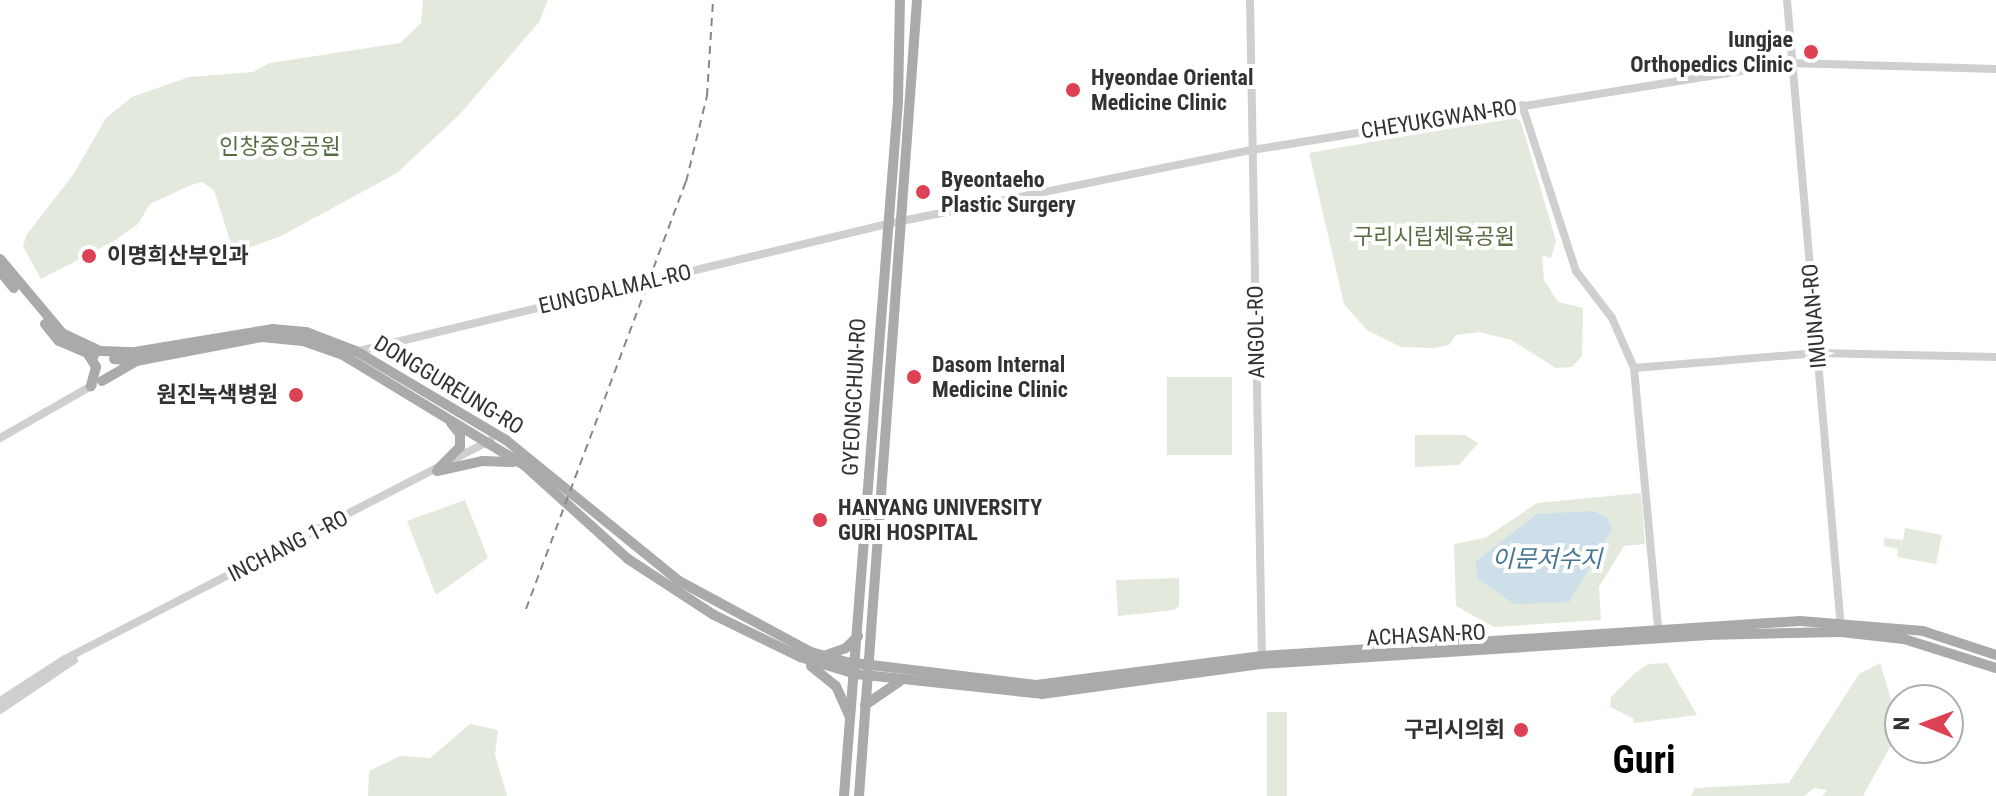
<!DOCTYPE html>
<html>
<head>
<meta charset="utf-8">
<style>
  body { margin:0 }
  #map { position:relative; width:1996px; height:796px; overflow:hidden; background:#fff; font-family:"Roboto Condensed","Noto Sans KR",sans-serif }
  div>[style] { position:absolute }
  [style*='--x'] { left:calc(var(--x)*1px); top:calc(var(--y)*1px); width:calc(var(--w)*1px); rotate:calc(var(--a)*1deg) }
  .green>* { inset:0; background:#e3e9dc; transform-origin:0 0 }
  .water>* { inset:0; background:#cde0ea }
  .tertiary>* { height:8px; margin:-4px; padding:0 4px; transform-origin:4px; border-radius:4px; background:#cfcfcf }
  .primary>* { height:10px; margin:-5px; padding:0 5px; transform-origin:5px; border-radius:5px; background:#aaa }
  .rail>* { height:2px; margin-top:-1px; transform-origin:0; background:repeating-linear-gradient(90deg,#878787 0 8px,transparent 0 14px) }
  .dots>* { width:22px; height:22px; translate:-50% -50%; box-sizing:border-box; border:4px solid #fff; border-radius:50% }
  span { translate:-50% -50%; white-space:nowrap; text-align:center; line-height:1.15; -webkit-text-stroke:8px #fff; paint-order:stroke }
  .poi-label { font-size:22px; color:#323232; font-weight:700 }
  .right { translate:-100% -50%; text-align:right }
  .left { translate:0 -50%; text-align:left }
  .street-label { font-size:22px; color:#323232 }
  .park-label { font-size:22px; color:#576d41 }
  .water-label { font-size:24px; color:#447691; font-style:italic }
  .town-label { font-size:38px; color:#000; font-weight:700 }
  .north { position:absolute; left:1884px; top:684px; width:80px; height:80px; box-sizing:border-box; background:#fff; border:2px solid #adadad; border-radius:50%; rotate:271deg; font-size:22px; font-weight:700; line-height:32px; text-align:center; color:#323232 }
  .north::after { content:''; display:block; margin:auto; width:28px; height:36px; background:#dc4253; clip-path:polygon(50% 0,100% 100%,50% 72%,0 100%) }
</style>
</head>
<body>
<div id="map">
  <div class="green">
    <i style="clip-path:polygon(423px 0,548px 0,539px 22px,460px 114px,397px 173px,281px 236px,234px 253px,214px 190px,202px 182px,191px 185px,150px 204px,138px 224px,114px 241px,41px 279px,23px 246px,27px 234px,73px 175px,106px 118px,132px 97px,189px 77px,253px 72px,270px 63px,400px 43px,421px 23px)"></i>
    <i style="clip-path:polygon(1514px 117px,1521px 122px,1556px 241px,1551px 258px,1542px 255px,1544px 280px,1558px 302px,1583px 308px,1582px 356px,1572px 367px,1556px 368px,1511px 340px,1480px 332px,1456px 335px,1449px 345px,1435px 348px,1401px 347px,1367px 330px,1344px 304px,1309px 153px)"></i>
    <i style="left:1167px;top:377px;width:65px;height:78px"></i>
    <i style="clip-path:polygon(1415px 435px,1465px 435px,1478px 443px,1459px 465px,1415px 467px)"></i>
    <i style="clip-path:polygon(1641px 493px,1645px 544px,1624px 546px,1599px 587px,1601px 620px,1494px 627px,1456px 606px,1454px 544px,1485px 538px,1537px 503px)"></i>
    <i style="clip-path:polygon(465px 500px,488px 558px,436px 595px,407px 521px)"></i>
    <i style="clip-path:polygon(1905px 528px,1942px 535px,1936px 564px,1897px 557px,1898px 549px,1884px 546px,1884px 538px,1903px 540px)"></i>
    <i style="clip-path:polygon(1179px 578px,1179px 606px,1174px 610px,1118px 616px,1116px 580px)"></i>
    <i style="clip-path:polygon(1667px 663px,1697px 715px,1634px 723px,1633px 718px,1610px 707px,1611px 697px,1634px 674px,1648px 664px)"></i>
    <i style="clip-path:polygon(1880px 663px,1900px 729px,1863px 796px,1822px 796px,1827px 790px,1814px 788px,1804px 796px,1691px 796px,1695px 788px,1789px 783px,1859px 674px)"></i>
    <i style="left:1267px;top:712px;width:20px;height:84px"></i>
    <i style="clip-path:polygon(470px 724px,498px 730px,495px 755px,507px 796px,368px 796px,369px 771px,400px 756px,430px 758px)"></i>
  </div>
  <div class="water">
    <i style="clip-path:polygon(1593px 511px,1606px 517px,1613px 528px,1569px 602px,1514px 604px,1478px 579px,1475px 562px,1537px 514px)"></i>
  </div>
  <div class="tertiary">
    <i style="--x:1250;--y:0;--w:659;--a:88.96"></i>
    <i style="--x:1787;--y:0;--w:630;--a:85.09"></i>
    <i style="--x:1522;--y:105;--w:175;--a:72"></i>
    <i style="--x:1576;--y:271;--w:59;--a:52.5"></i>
    <i style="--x:1612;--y:318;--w:55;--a:66.3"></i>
    <i style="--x:1634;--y:368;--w:262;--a:84.7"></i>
    <i style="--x:355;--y:352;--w:547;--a:-13.53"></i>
    <i style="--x:887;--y:224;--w:372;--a:-11.5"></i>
    <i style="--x:1252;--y:150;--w:545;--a:-9.19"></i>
    <i style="--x:1790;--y:63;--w:206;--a:1.7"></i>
    <i style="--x:1634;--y:368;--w:184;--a:-4.7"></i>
    <i style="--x:1817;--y:353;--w:179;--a:1.3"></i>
    <i style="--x:0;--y:438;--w:107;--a:-29.7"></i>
    <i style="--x:0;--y:701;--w:77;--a:-32.9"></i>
    <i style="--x:65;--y:659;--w:478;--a:-27.2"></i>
    <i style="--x:0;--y:710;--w:89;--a:-34"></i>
  </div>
  <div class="primary">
    <i style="--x:0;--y:259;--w:97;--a:50"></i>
    <i style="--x:62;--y:333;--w:42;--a:25.3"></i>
    <i style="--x:100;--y:351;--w:35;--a:2"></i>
    <i style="--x:135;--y:352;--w:139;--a:-9.5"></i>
    <i style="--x:272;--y:329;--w:34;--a:5"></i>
    <i style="--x:306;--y:332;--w:53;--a:20.8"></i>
    <i style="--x:356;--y:351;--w:174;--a:30.7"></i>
    <i style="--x:506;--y:440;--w:223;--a:39.2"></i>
    <i style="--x:679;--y:581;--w:150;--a:28.3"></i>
    <i style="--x:811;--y:652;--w:36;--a:16"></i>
    <i style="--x:846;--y:662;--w:191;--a:6.9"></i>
    <i style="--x:1036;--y:685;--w:228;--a:-7.3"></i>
    <i style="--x:1262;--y:656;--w:539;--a:-3.72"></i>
    <i style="--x:1800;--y:621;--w:123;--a:4.6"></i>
    <i style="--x:1923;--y:631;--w:77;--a:18.2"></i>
    <i style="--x:0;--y:271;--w:22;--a:51"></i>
    <i style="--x:45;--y:324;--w:22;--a:51"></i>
    <i style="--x:59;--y:341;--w:38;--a:23"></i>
    <i style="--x:88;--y:354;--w:15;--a:58"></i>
    <i style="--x:96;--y:367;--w:20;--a:105"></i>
    <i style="--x:114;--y:359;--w:22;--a:5"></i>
    <i style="--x:136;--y:361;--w:128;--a:-10.8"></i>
    <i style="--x:262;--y:337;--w:41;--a:5.6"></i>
    <i style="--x:303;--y:341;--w:42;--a:19.3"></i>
    <i style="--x:343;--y:355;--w:212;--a:31.3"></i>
    <i style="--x:524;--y:465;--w:140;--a:42.1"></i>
    <i style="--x:628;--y:559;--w:103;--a:33.1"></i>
    <i style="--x:714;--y:615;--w:96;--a:26"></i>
    <i style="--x:800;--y:657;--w:59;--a:16.9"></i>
    <i style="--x:856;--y:674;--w:187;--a:6.1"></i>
    <i style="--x:1042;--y:694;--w:222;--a:-7.8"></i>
    <i style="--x:1262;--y:664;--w:444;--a:-3.7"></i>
    <i style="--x:1705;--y:635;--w:136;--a:-1.3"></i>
    <i style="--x:1841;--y:632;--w:63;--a:6.3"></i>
    <i style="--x:1904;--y:639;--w:96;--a:17.5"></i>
    <i style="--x:102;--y:381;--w:39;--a:-30"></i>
    <i style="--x:438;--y:469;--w:31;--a:-45"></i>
    <i style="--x:460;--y:447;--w:13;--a:-90"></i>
    <i style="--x:460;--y:434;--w:14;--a:-129"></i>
    <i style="--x:437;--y:471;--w:46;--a:-12.5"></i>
    <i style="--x:482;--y:461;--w:31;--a:2"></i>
    <i style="--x:824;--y:656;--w:23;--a:-20"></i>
    <i style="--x:846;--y:648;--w:17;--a:-45"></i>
    <i style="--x:811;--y:666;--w:32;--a:39"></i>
    <i style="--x:836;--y:686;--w:32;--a:66"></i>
    <i style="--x:865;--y:705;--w:42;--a:-34.4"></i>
    <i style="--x:844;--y:796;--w:696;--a:-85.55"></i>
    <i style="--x:898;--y:102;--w:102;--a:-88.9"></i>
    <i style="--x:859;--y:796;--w:798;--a:-85.83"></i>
  </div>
  <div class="rail">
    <i style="--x:526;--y:609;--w:456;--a:-69.5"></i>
    <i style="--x:686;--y:182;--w:89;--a:-76.3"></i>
    <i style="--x:707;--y:96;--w:96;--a:-86.4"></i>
  </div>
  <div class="dots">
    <i style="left:1811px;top:52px;background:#dc4253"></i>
    <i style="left:1073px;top:90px;background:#dc4253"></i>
    <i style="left:923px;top:192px;background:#dc4253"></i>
    <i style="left:89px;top:256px;background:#dc4253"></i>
    <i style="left:914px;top:377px;background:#dc4253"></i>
    <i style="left:296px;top:395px;background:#dc4253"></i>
    <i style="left:820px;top:520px;background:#dc4253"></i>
    <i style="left:1521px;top:730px;background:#dc4253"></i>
  </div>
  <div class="poi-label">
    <span class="right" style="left:1793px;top:52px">Iungjae<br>Orthopedics Clinic</span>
    <span class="left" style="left:1091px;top:90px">Hyeondae Oriental<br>Medicine Clinic</span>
    <span class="left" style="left:941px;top:192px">Byeontaeho<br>Plastic Surgery</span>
    <span class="left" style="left:107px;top:256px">이명희산부인과</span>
    <span class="left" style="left:932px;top:377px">Dasom Internal<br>Medicine Clinic</span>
    <span class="right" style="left:278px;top:395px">원진녹색병원</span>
    <span class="left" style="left:838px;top:520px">HANYANG UNIVERSITY<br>GURI HOSPITAL</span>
    <span class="right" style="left:1505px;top:730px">구리시의회</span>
  </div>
  <div class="street-label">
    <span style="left:1439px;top:119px;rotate:-9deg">CHEYUKGWAN-RO</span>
    <span style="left:615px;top:289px;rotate:-13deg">EUNGDALMAL-RO</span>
    <span style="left:1814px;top:316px;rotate:-95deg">IMUNAN-RO</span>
    <span style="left:1256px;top:332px;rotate:-91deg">ANGOL-RO</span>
    <span style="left:449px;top:385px;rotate:31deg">DONGGUREUNG-RO</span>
    <span style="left:854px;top:397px;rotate:-87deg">GYEONGCHUN-RO</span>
    <span style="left:288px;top:546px;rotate:-27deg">INCHANG 1-RO</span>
    <span style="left:1426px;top:635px;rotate:-3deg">ACHASAN-RO</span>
  </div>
  <div class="park-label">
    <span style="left:280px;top:147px">인창중앙공원</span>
    <span style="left:1434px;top:237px">구리시립체육공원</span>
  </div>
  <div class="water-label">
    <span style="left:1547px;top:560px">이문저수지</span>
  </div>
  <div class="town-label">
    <span style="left:1644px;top:761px">Guri</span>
  </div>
  <div class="north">N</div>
</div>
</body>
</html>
